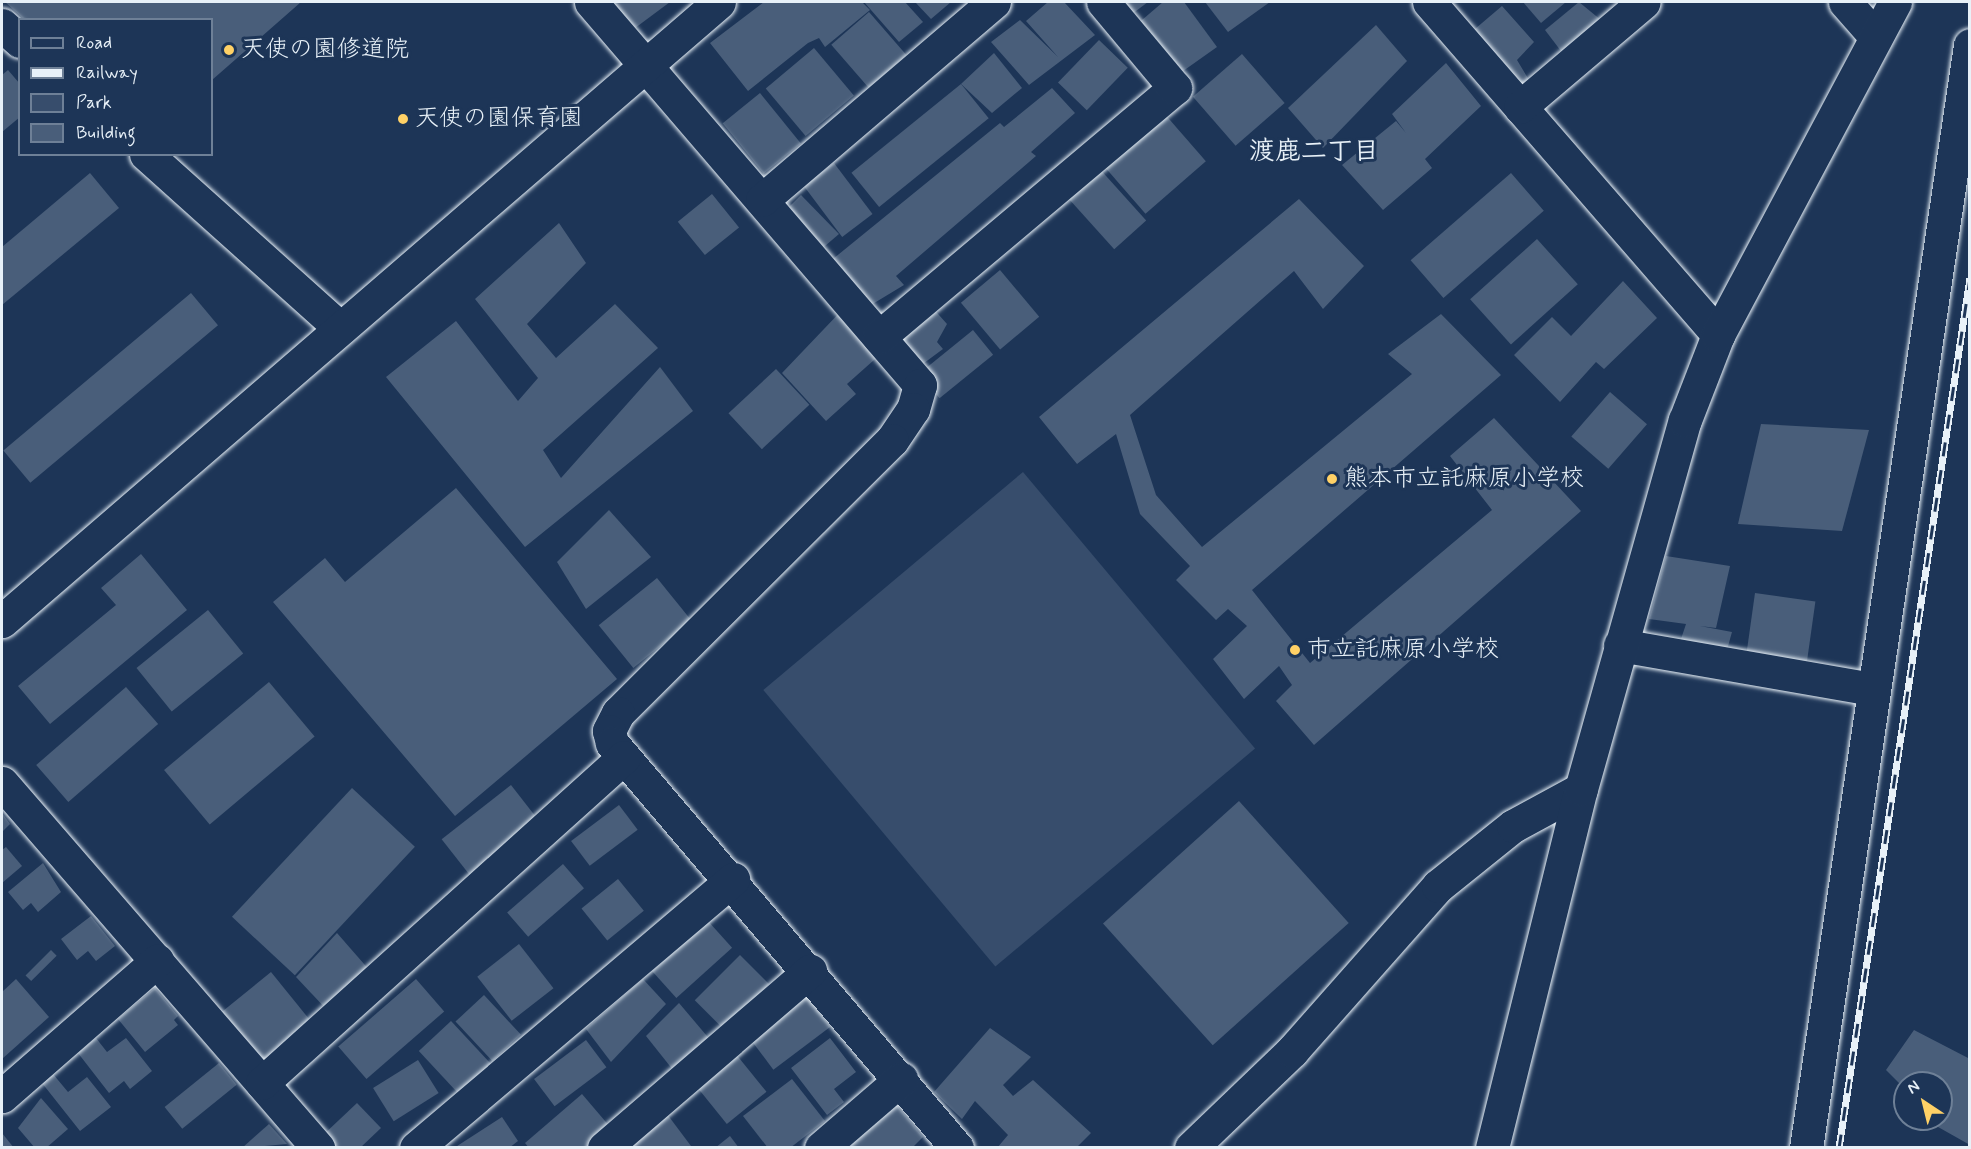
<!DOCTYPE html>
<html>
<head>
<meta charset="utf-8">
<style>
  body { margin:0 }
  #map { position:relative; width:1971px; height:1149px; overflow:hidden; background:#1d3557; font-family:Mynerve,"Klee One",sans-serif }
  div>[style] { position:absolute }
  [style*='--x'] { left:calc(var(--x)*1px); top:calc(var(--y)*1px); width:calc(var(--w)*1px); rotate:calc(var(--a)*1deg) }
  .green>* { inset:0; background:#374d6c; transform-origin:0 0 }
  .building>* { inset:0; background:#495e7a; transform-origin:0 0 }
  .roads { filter:drop-shadow(0 0 2px #e8f1f8) drop-shadow(0 0 2px #e8f1f8) }
  .minor>* { height:33px; margin:-16.5px; padding:0 16.5px; transform-origin:16.5px; border-radius:16.5px; background:#1d3557 }
  .rail>* { height:7px; margin-top:-3.5px; transform-origin:0; background:repeating-linear-gradient(90deg,#1d3557 0 14px,#e8f1f8 0 28px); box-sizing:border-box; border-block:2px solid #e8f1f8 }
  .dots>* { width:16px; height:16px; translate:-50% -50%; box-sizing:border-box; border:3px solid #1d3557; border-radius:50% }
  span { translate:-50% -50%; white-space:nowrap; text-align:center; line-height:1.15; -webkit-text-stroke:6px #1d3557; paint-order:stroke }
  .poi-label { font-size:24px; color:#e8f1f8 }
  .left { translate:0 -50%; text-align:left }
  .neighbourhood-label { font-size:26px; color:#e8f1f8; font-weight:700 }
  .frame { position:absolute; inset:0; border:3px solid #e8f1f8; pointer-events:none }
  .legend { position:absolute; left:18px; top:18px; width:195px; height:138px; box-sizing:border-box; background:#1d3557; border:2px solid #6e8097; margin:0; padding:8px 10px; list-style:none; font-size:18px; color:#e8f1f8 }
  .legend li { display:flex; align-items:center; gap:12px; height:30px }
  .legend b { width:30px; border:2px solid #6e8097 }
  .north { position:absolute; left:1893px; top:1071px; width:60px; height:60px; box-sizing:border-box; background:#1d3557; border:2px solid #6e8097; border-radius:50%; rotate:325deg; font-size:16px; font-weight:700; line-height:24px; text-align:center; color:#e8f1f8 }
  .north::after { content:''; display:block; margin:auto; width:21px; height:27px; background:#ffd166; clip-path:polygon(50% 0,100% 100%,50% 72%,0 100%) }
</style>
</head>
<body>
<div id="map">
  <div class="green">
    <i style="left:1023px;top:472px;width:361px;height:339px;rotate:50deg"></i>
  </div>
  <div class="building">
    <i style="clip-path:polygon(5px 2px,301px 2px,212px 80px,212px 20px,25px 20px)"></i>
    <i style="clip-path:polygon(595px 2px,670px 2px,623px 37px)"></i>
    <i style="clip-path:polygon(764px 2px,862px 2px,870px 10px,825px 47px,819px 38px,808px 43px,748px 91px,710px 43px)"></i>
    <i style="clip-path:polygon(864px 2px,905px 2px,923px 22px,899px 42px)"></i>
    <i style="clip-path:polygon(915px 2px,951px 2px,931px 19px)"></i>
    <i style="clip-path:polygon(1048px 2px,1064px 2px,1095px 35px,1029px 85px,991px 42px,1020px 20px,1058px 57px,1026px 21px)"></i>
    <i style="clip-path:polygon(1110px 2px,1148px 2px,1124px 20px)"></i>
    <i style="clip-path:polygon(1163px 2px,1184px 2px,1217px 47px,1169px 81px,1128px 32px)"></i>
    <i style="clip-path:polygon(1205px 2px,1270px 2px,1228px 32px)"></i>
    <i style="clip-path:polygon(1523px 2px,1566px 2px,1541px 23px)"></i>
    <i style="clip-path:polygon(1579px 2px,1607px 25px,1567px 59px,1545px 30px)"></i>
    <i style="clip-path:polygon(1502px 6px,1534px 42px,1517px 60px,1529px 80px,1511px 96px,1462px 40px)"></i>
    <i style="left:869px;top:12px;width:57px;height:50px;rotate:49deg"></i>
    <i style="clip-path:polygon(1376px 25px,1407px 61px,1323px 148px,1288px 108px)"></i>
    <i style="left:1099px;top:40px;width:40px;height:59px;rotate:44deg"></i>
    <i style="left:814px;top:48px;width:62px;height:63px;rotate:50deg"></i>
    <i style="clip-path:polygon(994px 53px,1022px 88px,992px 113px,961px 84px)"></i>
    <i style="left:1242px;top:54px;width:65px;height:65px;rotate:49deg"></i>
    <i style="clip-path:polygon(1446px 63px,1481px 106px,1425px 159px,1432px 168px,1383px 210px,1342px 165px,1396px 121px,1406px 133px,1392px 114px)"></i>
    <i style="clip-path:polygon(8px 70px,20px 84px,20px 117px,2px 132px,2px 75px)"></i>
    <i style="left:961px;top:84px;width:44px;height:141px;rotate:51deg"></i>
    <i style="clip-path:polygon(1052px 88px,1075px 113px,1031px 152px,1036px 156px,896px 276px,904px 285px,866px 308px,828px 263px,1000px 123px,1004px 127px)"></i>
    <i style="left:760px;top:93px;width:65px;height:48px;rotate:51deg"></i>
    <i style="left:1156px;top:104px;width:76px;height:80px;rotate:49deg"></i>
    <i style="left:834px;top:163px;width:64px;height:38px;rotate:53deg"></i>
    <i style="left:1098px;top:167px;width:72px;height:43px;rotate:48deg"></i>
    <i style="clip-path:polygon(90px 173px,119px 208px,2px 305px,2px 247px)"></i>
    <i style="left:1511px;top:173px;width:50px;height:133px;rotate:49deg"></i>
    <i style="left:712px;top:194px;width:43px;height:44px;rotate:51deg"></i>
    <i style="clip-path:polygon(801px 195px,839px 234px,818px 252px,784px 212px)"></i>
    <i style="clip-path:polygon(1299px 199px,1364px 266px,1323px 309px,1294px 271px,1130px 415px,1156px 495px,1202px 547px,1412px 374px,1388px 354px,1441px 314px,1501px 375px,1252px 590px,1310px 663px,1492px 510px,1450px 456px,1494px 418px,1581px 511px,1314px 745px,1276px 701px,1292px 685px,1279px 666px,1244px 699px,1213px 659px,1247px 626px,1228px 609px,1216px 620px,1176px 580px,1190px 566px,1140px 514px,1116px 434px,1077px 464px,1039px 417px)"></i>
    <i style="clip-path:polygon(559px 223px,586px 263px,527px 324px,556px 358px,615px 304px,658px 348px,543px 450px,561px 478px,660px 367px,693px 411px,525px 547px,386px 377px,456px 321px,518px 401px,538px 378px,475px 299px)"></i>
    <i style="left:1537px;top:239px;width:61px;height:90px;rotate:48deg"></i>
    <i style="left:1000px;top:270px;width:61px;height:51px;rotate:50deg"></i>
    <i style="clip-path:polygon(1623px 281px,1657px 318px,1604px 369px,1596px 362px,1560px 402px,1514px 355px,1552px 317px,1571px 336px)"></i>
    <i style="left:191px;top:293px;width:42px;height:245px;rotate:50deg"></i>
    <i style="clip-path:polygon(931px 306px,947px 324px,937px 342px,943px 349px,916px 369px,893px 341px)"></i>
    <i style="clip-path:polygon(844px 308px,883px 352px,847px 384px,856px 394px,826px 421px,782px 373px)"></i>
    <i style="left:973px;top:330px;width:32px;height:69px;rotate:51deg"></i>
    <i style="left:776px;top:369px;width:49px;height:65px;rotate:47deg"></i>
    <i style="left:1610px;top:392px;width:49px;height:59px;rotate:41deg"></i>
    <i style="clip-path:polygon(1761px 424px,1869px 430px,1842px 531px,1738px 524px)"></i>
    <i style="clip-path:polygon(456px 488px,617px 679px,455px 816px,273px 602px,325px 558px,345px 582px)"></i>
    <i style="clip-path:polygon(609px 510px,651px 557px,586px 609px,557px 562px)"></i>
    <i style="clip-path:polygon(141px 554px,187px 610px,50px 724px,18px 686px,116px 605px,101px 588px)"></i>
    <i style="clip-path:polygon(1666px 556px,1730px 566px,1716px 628px,1700px 626px,1732px 632px,1725px 657px,1678px 648px,1686px 624px,1649px 619px)"></i>
    <i style="left:657px;top:578px;width:55px;height:75px;rotate:51deg"></i>
    <i style="left:1755px;top:593px;width:61px;height:67px;rotate:8deg"></i>
    <i style="left:208px;top:610px;width:56px;height:92px;rotate:51deg"></i>
    <i style="left:269px;top:682px;width:71px;height:137px;rotate:50deg"></i>
    <i style="left:126px;top:687px;width:49px;height:119px;rotate:49deg"></i>
    <i style="left:511px;top:785px;width:50px;height:88px;rotate:52deg"></i>
    <i style="left:352px;top:788px;width:86px;height:176px;rotate:43deg"></i>
    <i style="left:1239px;top:801px;width:164px;height:183px;rotate:48deg"></i>
    <i style="left:619px;top:805px;width:31px;height:60px;rotate:53deg"></i>
    <i style="clip-path:polygon(2px 813px,10px 824px,2px 832px)"></i>
    <i style="clip-path:polygon(6px 847px,22px 866px,2px 883px,2px 850px)"></i>
    <i style="clip-path:polygon(43px 863px,61px 892px,38px 912px,31px 903px,23px 910px,8px 892px)"></i>
    <i style="left:563px;top:864px;width:32px;height:74px;rotate:49deg"></i>
    <i style="left:618px;top:879px;width:41px;height:47px;rotate:51deg"></i>
    <i style="clip-path:polygon(91px 916px,115px 946px,96px 961px,88px 951px,77px 960px,61px 939px)"></i>
    <i style="left:708px;top:921px;width:36px;height:75px;rotate:48deg"></i>
    <i style="clip-path:polygon(337px 933px,371px 972px,327px 1010px,296px 977px)"></i>
    <i style="left:519px;top:944px;width:56px;height:53px;rotate:52deg"></i>
    <i style="left:51px;top:950px;width:8px;height:36px;rotate:45deg"></i>
    <i style="left:740px;top:955px;width:41px;height:64px;rotate:45deg"></i>
    <i style="left:271px;top:972px;width:65px;height:67px;rotate:51deg"></i>
    <i style="clip-path:polygon(16px 979px,49px 1017px,2px 1059px,2px 992px)"></i>
    <i style="left:416px;top:979px;width:43px;height:103px;rotate:49deg"></i>
    <i style="clip-path:polygon(643px 979px,666px 1004px,611px 1062px,586px 1029px)"></i>
    <i style="clip-path:polygon(155px 988px,178px 1016px,174px 1020px,178px 1025px,145px 1052px,118px 1019px)"></i>
    <i style="left:803px;top:991px;width:45px;height:71px;rotate:53deg"></i>
    <i style="left:484px;top:995px;width:54px;height:39px;rotate:47deg"></i>
    <i style="clip-path:polygon(679px 1003px,712px 1042px,677px 1075px,646px 1036px)"></i>
    <i style="left:451px;top:1021px;width:59px;height:44px;rotate:47deg"></i>
    <i style="clip-path:polygon(990px 1028px,1031px 1057px,1003px 1085px,1013px 1096px,1033px 1080px,1091px 1133px,1076px 1148px,997px 1148px,1008px 1135px,975px 1101px,962px 1119px,934px 1092px)"></i>
    <i style="clip-path:polygon(1914px 1030px,1970px 1059px,1970px 1145px,1931px 1123px,1941px 1119px,1941px 1083px,1905px 1083px,1905px 1089px,1886px 1070px)"></i>
    <i style="clip-path:polygon(96px 1038px,107px 1052px,126px 1038px,152px 1071px,130px 1089px,124px 1081px,109px 1093px,78px 1053px)"></i>
    <i style="clip-path:polygon(830px 1038px,856px 1072px,834px 1089px,844px 1102px,827px 1115px,791px 1068px)"></i>
    <i style="left:586px;top:1040px;width:34px;height:65px;rotate:53deg"></i>
    <i style="left:735px;top:1053px;width:50px;height:51px;rotate:51deg"></i>
    <i style="left:418px;top:1060px;width:39px;height:53px;rotate:58deg"></i>
    <i style="left:219px;top:1063px;width:28px;height:70px;rotate:51deg"></i>
    <i style="clip-path:polygon(53px 1074px,68px 1092px,87px 1077px,111px 1107px,80px 1131px,42px 1083px)"></i>
    <i style="clip-path:polygon(792px 1079px,825px 1121px,790px 1148px,768px 1148px,743px 1116px)"></i>
    <i style="clip-path:polygon(582px 1094px,611px 1128px,588px 1148px,529px 1148px,525px 1143px)"></i>
    <i style="clip-path:polygon(41px 1098px,68px 1129px,46px 1148px,35px 1148px,18px 1128px)"></i>
    <i style="clip-path:polygon(894px 1102px,923px 1137px,912px 1148px,849px 1148px)"></i>
    <i style="clip-path:polygon(357px 1103px,381px 1128px,360px 1148px,332px 1148px,321px 1137px)"></i>
    <i style="clip-path:polygon(667px 1114px,691px 1146px,623px 1148px)"></i>
    <i style="clip-path:polygon(502px 1117px,518px 1141px,509px 1148px,454px 1148px)"></i>
    <i style="clip-path:polygon(269px 1124px,287px 1144px,242px 1148px)"></i>
    <i style="clip-path:polygon(2px 1133px,14px 1148px,2px 1148px)"></i>
    <i style="clip-path:polygon(730px 1136px,739px 1148px,715px 1148px)"></i>
  </div>
  <div class="roads">
    <div class="minor">
      <i style="--x:591;--y:2;--w:505;--a:49.34"></i>
      <i style="--x:920;--y:385;--w:25;--a:106"></i>
      <i style="--x:913;--y:409;--w:37;--a:124"></i>
      <i style="--x:892;--y:440;--w:387;--a:135.1"></i>
      <i style="--x:618;--y:713;--w:20;--a:117"></i>
      <i style="--x:609;--y:731;--w:12;--a:76"></i>
      <i style="--x:612;--y:743;--w:532;--a:49.57"></i>
      <i style="--x:1429;--y:2;--w:441;--a:49"></i>
      <i style="--x:1845;--y:2;--w:44;--a:48.7"></i>
      <i style="--x:2;--y:25;--w:24;--a:42"></i>
      <i style="--x:1520;--y:107;--w:162;--a:-40.3"></i>
      <i style="--x:146;--y:154;--w:261;--a:41.9"></i>
      <i style="--x:762;--y:200;--w:305;--a:-40.5"></i>
      <i style="--x:879;--y:337;--w:387;--a:-40.1"></i>
      <i style="--x:1175;--y:88;--w:112;--a:-129.9"></i>
      <i style="--x:2;--y:621;--w:947;--a:-40.8"></i>
      <i style="--x:1620;--y:645;--w:257;--a:9.9"></i>
      <i style="--x:2;--y:783;--w:483;--a:49.1"></i>
      <i style="--x:262;--y:1083;--w:487;--a:-42"></i>
      <i style="--x:2;--y:1096;--w:206;--a:-41.1"></i>
      <i style="--x:416;--y:1148;--w:416;--a:-40.3"></i>
      <i style="--x:604;--y:1148;--w:272;--a:-40.7"></i>
      <i style="--x:821;--y:1148;--w:106;--a:-40.8"></i>
      <i style="--x:1191;--y:1148;--w:140;--a:-43.8"></i>
      <i style="--x:1292;--y:1051;--w:220;--a:-48.5"></i>
      <i style="--x:1438;--y:886;--w:96;--a:-38.7"></i>
      <i style="--x:1513;--y:826;--w:77;--a:-28.6"></i>
      <i style="--x:1492;--y:1148;--w:370;--a:-76.1"></i>
      <i style="--x:1581;--y:789;--w:383;--a:-74.3"></i>
      <i style="--x:1685;--y:420;--w:91;--a:-68.8"></i>
      <i style="--x:1718;--y:335;--w:377;--a:-62"></i>
      <i style="--x:1806;--y:1148;--w:1115;--a:-81.54"></i>
    </div>
  </div>
  <div class="rail">
    <i style="--x:1839;--y:1148;--w:880;--a:-81.44"></i>
  </div>
  <div class="dots">
    <i style="left:229px;top:50px;background:#ffd166"></i>
    <i style="left:403px;top:119px;background:#ffd166"></i>
    <i style="left:1332px;top:479px;background:#ffd166"></i>
    <i style="left:1295px;top:650px;background:#ffd166"></i>
  </div>
  <div class="poi-label">
    <span class="left" style="left:241px;top:50px">天使の園修道院</span>
    <span class="left" style="left:415px;top:119px">天使の園保育園</span>
    <span class="left" style="left:1344px;top:479px">熊本市立託麻原小学校</span>
    <span class="left" style="left:1307px;top:650px">市立託麻原小学校</span>
  </div>
  <div class="neighbourhood-label">
    <span style="left:1314px;top:153px">渡鹿二丁目</span>
  </div>
  <div class="frame"></div>
  <ul class="legend">
  <li><b style="height:8px;background:#1d3557"></b>Road</li>
  <li><b style="height:8px;background:#e8f1f8"></b>Railway</li>
  <li><b style="height:16px;background:#374d6c"></b>Park</li>
  <li><b style="height:16px;background:#495e7a"></b>Building</li>
  </ul>
  <div class="north">N</div>
</div>
</body>
</html>
